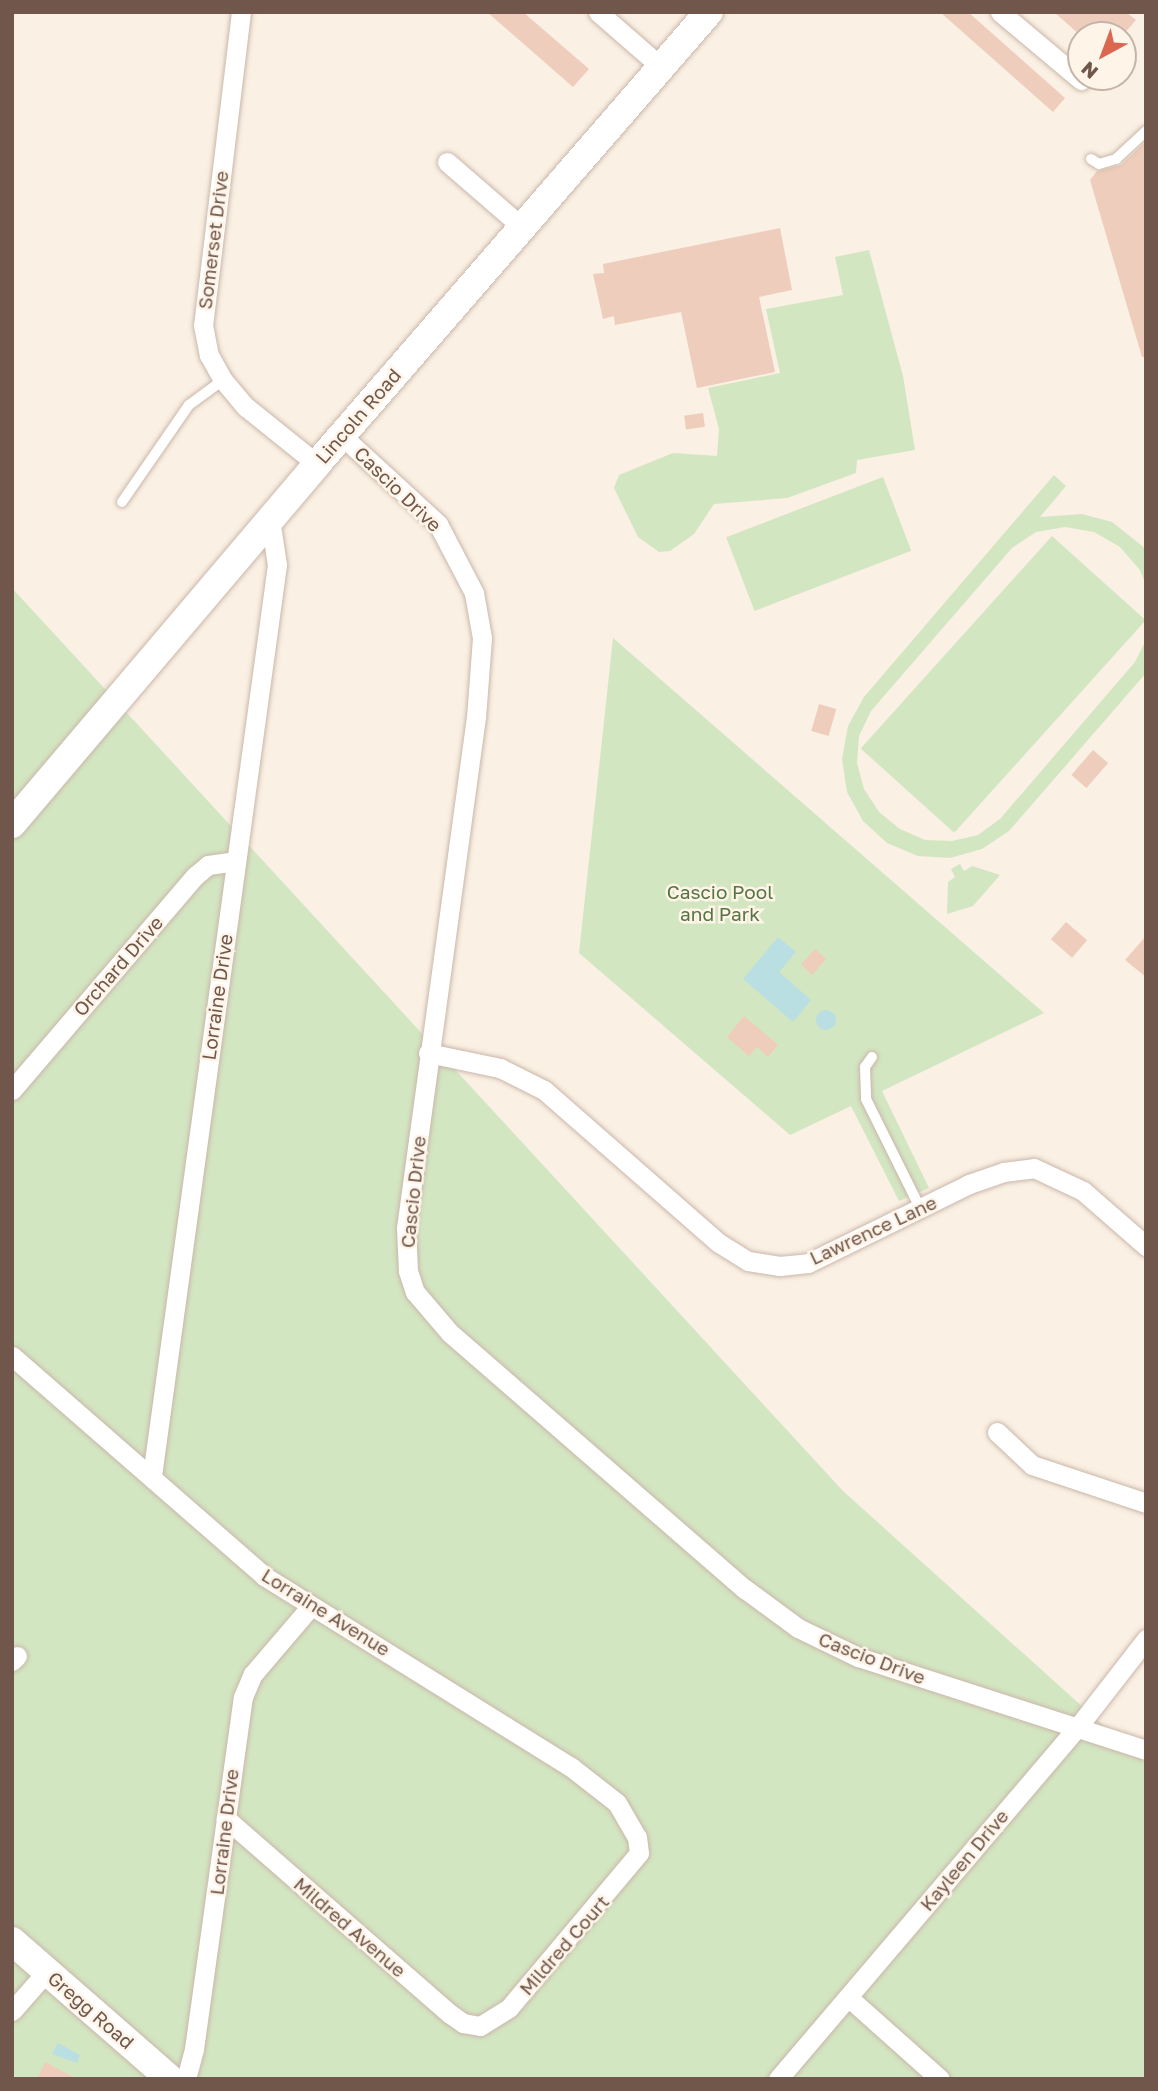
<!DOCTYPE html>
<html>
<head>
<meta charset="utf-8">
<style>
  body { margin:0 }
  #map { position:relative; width:1158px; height:2091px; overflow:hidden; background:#faf0e3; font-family:"Golos Text",sans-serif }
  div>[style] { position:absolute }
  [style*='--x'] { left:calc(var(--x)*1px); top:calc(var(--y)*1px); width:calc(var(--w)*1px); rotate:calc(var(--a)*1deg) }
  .green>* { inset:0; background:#d3e6c2; transform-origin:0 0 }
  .water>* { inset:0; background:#b9dfe2 }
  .round { border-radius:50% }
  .building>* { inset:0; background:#eecdbc; transform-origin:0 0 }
  .roads { filter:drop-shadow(0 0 2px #cab7aa) drop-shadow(0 0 2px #cab7aa) }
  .service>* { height:10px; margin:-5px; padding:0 5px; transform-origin:5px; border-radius:5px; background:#fff }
  .minor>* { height:19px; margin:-9.5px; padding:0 9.5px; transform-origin:9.5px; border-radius:9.5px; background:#fff }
  .secondary>* { height:28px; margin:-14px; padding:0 14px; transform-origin:14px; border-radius:14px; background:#fff }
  span { translate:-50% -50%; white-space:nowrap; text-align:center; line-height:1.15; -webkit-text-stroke:5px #fef4e8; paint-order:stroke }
  .street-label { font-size:19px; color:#70564b }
  .park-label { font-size:19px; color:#557543 }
  .frame { position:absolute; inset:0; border:14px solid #70564b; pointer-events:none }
  .north { position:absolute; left:1067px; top:21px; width:70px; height:70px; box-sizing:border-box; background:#fef4e8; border:2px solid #c5b5a9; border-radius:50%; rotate:221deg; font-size:19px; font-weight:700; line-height:28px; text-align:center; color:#70564b }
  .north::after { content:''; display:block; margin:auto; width:24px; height:32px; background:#dc6750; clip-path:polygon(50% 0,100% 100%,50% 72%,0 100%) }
</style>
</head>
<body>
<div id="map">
  <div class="green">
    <i style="clip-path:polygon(869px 250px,903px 376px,915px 450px,857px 460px,856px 473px,787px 498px,714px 504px,694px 534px,670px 551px,659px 552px,638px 537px,614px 488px,619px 475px,673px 453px,717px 456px,719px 429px,708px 388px,780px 373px,766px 309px,843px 295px,835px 257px)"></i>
    <i style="clip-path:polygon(1054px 475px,1066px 486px,1040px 517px,1082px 514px,1112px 522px,1146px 549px,1146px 586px,1140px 570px,1120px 547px,1094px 532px,1065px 527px,1036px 532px,1012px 548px,871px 711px,859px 736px,857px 763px,864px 789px,879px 812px,900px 829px,925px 840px,952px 841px,978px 835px,1000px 819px,1135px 662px,1146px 640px,1146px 673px,1009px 831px,982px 849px,950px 858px,918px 856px,887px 843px,863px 821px,847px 792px,842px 759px,848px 726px,864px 697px)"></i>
    <i style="left:883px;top:477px;width:79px;height:168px;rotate:69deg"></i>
    <i style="left:1052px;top:536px;width:126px;height:286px;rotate:42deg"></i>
    <i style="clip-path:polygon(12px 588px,843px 1491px,1146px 1764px,1146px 2079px,12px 2079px)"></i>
    <i style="clip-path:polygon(613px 638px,1044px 1013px,882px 1091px,929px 1188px,899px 1201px,851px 1106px,790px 1135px,579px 953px)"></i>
    <i style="clip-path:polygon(960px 864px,964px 871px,972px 866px,1000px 875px,973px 906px,947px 914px,948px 882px,955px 877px,951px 869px)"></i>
  </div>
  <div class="water">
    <i style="clip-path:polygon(778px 937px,796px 952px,779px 972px,811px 1000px,793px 1022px,743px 979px)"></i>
    <i class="round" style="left:816px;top:1010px;width:20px;height:20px"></i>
    <i style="clip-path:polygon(58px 2043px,80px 2055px,77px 2063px,52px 2054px)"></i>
  </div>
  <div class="building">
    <i style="clip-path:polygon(487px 12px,523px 12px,589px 69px,573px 87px)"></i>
    <i style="clip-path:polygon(940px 12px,968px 12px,1065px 98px,1053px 112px)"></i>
    <i style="clip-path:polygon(1054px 12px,1126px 12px,1136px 20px,1123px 35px,1080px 35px)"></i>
    <i style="clip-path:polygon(1146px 141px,1146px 357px,1142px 357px,1090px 180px,1097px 171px,1121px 165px)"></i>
    <i style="clip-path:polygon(780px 228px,792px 290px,759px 297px,775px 372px,697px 388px,681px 312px,615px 325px,614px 316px,603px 319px,593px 274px,604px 273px,603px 264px)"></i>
    <i style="left:703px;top:413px;width:14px;height:19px;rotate:82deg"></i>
    <i style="left:819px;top:704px;width:18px;height:28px;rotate:16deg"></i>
    <i style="left:1093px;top:750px;width:20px;height:33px;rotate:41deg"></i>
    <i style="left:1066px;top:922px;width:28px;height:23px;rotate:41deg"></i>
    <i style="clip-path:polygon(1146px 936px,1146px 977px,1125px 960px)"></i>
    <i style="left:815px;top:949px;width:15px;height:21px;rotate:42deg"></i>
    <i style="clip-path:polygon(744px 1016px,778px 1045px,768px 1057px,757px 1047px,749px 1056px,727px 1037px)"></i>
    <i style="clip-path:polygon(45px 2062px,77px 2079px,37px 2079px)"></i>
  </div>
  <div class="roads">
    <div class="service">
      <i style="--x:1091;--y:159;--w:9;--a:32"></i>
      <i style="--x:1099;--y:164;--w:18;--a:-16"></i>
      <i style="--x:1116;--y:159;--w:41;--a:-43"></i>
      <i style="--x:122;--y:502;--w:118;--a:-55.4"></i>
      <i style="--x:189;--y:405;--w:42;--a:-36.3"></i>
      <i style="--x:872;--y:1057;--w:12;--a:125"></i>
      <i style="--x:865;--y:1067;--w:32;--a:88"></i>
      <i style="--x:866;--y:1099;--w:122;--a:63.6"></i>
    </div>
    <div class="minor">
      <i style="--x:241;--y:12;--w:315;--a:96.9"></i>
      <i style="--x:203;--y:325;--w:31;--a:79"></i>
      <i style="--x:209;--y:355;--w:29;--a:61"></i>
      <i style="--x:223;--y:380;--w:35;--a:50"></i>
      <i style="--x:246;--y:407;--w:91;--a:38.8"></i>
      <i style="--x:598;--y:12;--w:84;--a:41.1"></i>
      <i style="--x:1000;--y:12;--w:106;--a:40"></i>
      <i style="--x:447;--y:162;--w:98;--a:40.9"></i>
      <i style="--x:341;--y:435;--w:132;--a:42.5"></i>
      <i style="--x:438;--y:524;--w:78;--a:62.4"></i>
      <i style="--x:474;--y:593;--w:46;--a:79.9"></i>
      <i style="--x:482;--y:638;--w:79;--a:94.3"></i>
      <i style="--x:476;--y:717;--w:516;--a:97.8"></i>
      <i style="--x:406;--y:1228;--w:43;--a:87.3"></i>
      <i style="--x:408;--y:1271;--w:22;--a:72"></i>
      <i style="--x:415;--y:1292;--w:54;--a:49.5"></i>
      <i style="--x:450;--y:1333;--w:391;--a:41"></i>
      <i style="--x:745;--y:1589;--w:66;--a:36.3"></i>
      <i style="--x:798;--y:1628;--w:67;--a:25.8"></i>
      <i style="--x:858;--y:1657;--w:303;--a:17.9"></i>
      <i style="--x:428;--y:1053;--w:74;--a:11.8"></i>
      <i style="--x:500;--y:1068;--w:49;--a:26.6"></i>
      <i style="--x:544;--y:1090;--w:232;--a:41.2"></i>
      <i style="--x:719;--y:1243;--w:34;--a:32"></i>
      <i style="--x:748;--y:1261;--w:32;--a:9"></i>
      <i style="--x:780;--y:1266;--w:28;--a:-6"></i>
      <i style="--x:808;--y:1263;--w:179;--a:-26.1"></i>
      <i style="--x:969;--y:1184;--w:36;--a:-19"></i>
      <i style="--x:1003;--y:1172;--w:31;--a:-7"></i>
      <i style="--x:1034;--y:1168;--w:54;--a:25.1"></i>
      <i style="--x:1083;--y:1191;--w:84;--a:41.1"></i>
      <i style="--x:12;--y:1090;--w:282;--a:-49.5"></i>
      <i style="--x:195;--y:876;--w:17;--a:-40"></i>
      <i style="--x:208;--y:865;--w:27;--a:-8"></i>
      <i style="--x:12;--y:1356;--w:335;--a:41.1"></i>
      <i style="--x:264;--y:1576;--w:362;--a:31.9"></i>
      <i style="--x:571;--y:1767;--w:58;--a:38"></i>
      <i style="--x:617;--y:1803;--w:39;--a:60"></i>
      <i style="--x:637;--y:1837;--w:16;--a:83"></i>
      <i style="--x:639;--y:1853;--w:202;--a:130"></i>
      <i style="--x:509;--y:2008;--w:34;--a:148"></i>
      <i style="--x:480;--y:2026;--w:17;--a:-170"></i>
      <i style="--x:463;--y:2023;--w:16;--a:-145"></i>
      <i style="--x:450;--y:2014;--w:298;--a:-138.9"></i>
      <i style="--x:997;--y:1432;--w:48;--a:43.3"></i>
      <i style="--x:1032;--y:1465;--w:120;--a:18.4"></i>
      <i style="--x:152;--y:1476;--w:920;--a:-82.19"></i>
      <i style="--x:277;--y:565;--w:47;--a:-98.7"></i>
      <i style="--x:12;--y:1661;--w:7;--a:-45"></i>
      <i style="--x:848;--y:1997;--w:123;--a:41.7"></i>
      <i style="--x:12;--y:2011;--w:53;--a:-48.8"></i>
      <i style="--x:186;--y:2079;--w:31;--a:-75"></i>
      <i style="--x:194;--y:2049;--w:355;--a:-82.1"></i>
      <i style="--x:243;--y:1697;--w:25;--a:-67"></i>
      <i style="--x:253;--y:1674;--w:89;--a:-49.5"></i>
      <i style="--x:778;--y:2079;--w:461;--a:-49.6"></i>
      <i style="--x:1077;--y:1728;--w:113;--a:-52.2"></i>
    </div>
    <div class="secondary">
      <i style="--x:12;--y:824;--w:472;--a:-49.7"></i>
      <i style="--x:317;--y:464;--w:598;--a:-49.07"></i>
      <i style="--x:12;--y:1941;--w:210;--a:41.1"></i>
    </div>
  </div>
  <div class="street-label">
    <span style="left:213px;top:240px;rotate:-83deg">Somerset Drive</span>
    <span style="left:358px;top:416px;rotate:-49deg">Lincoln Road</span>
    <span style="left:398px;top:489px;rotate:44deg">Cascio Drive</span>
    <span style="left:118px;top:966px;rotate:-49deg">Orchard Drive</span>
    <span style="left:217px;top:997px;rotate:-82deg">Lorraine Drive</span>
    <span style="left:413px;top:1192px;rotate:-84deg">Cascio Drive</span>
    <span style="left:873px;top:1230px;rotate:-25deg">Lawrence Lane</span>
    <span style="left:326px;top:1612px;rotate:32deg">Lorraine Avenue</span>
    <span style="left:872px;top:1658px;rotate:21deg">Cascio Drive</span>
    <span style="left:224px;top:1832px;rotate:-83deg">Lorraine Drive</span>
    <span style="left:964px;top:1860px;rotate:-50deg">Kayleen Drive</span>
    <span style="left:350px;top:1927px;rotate:41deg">Mildred Avenue</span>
    <span style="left:564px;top:1945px;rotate:-49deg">Mildred Court</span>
    <span style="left:91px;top:2010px;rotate:41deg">Gregg Road</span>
  </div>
  <div class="park-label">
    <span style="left:720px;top:903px">Cascio Pool<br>and Park</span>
  </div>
  <div class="frame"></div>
  <div class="north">N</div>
</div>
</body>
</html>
